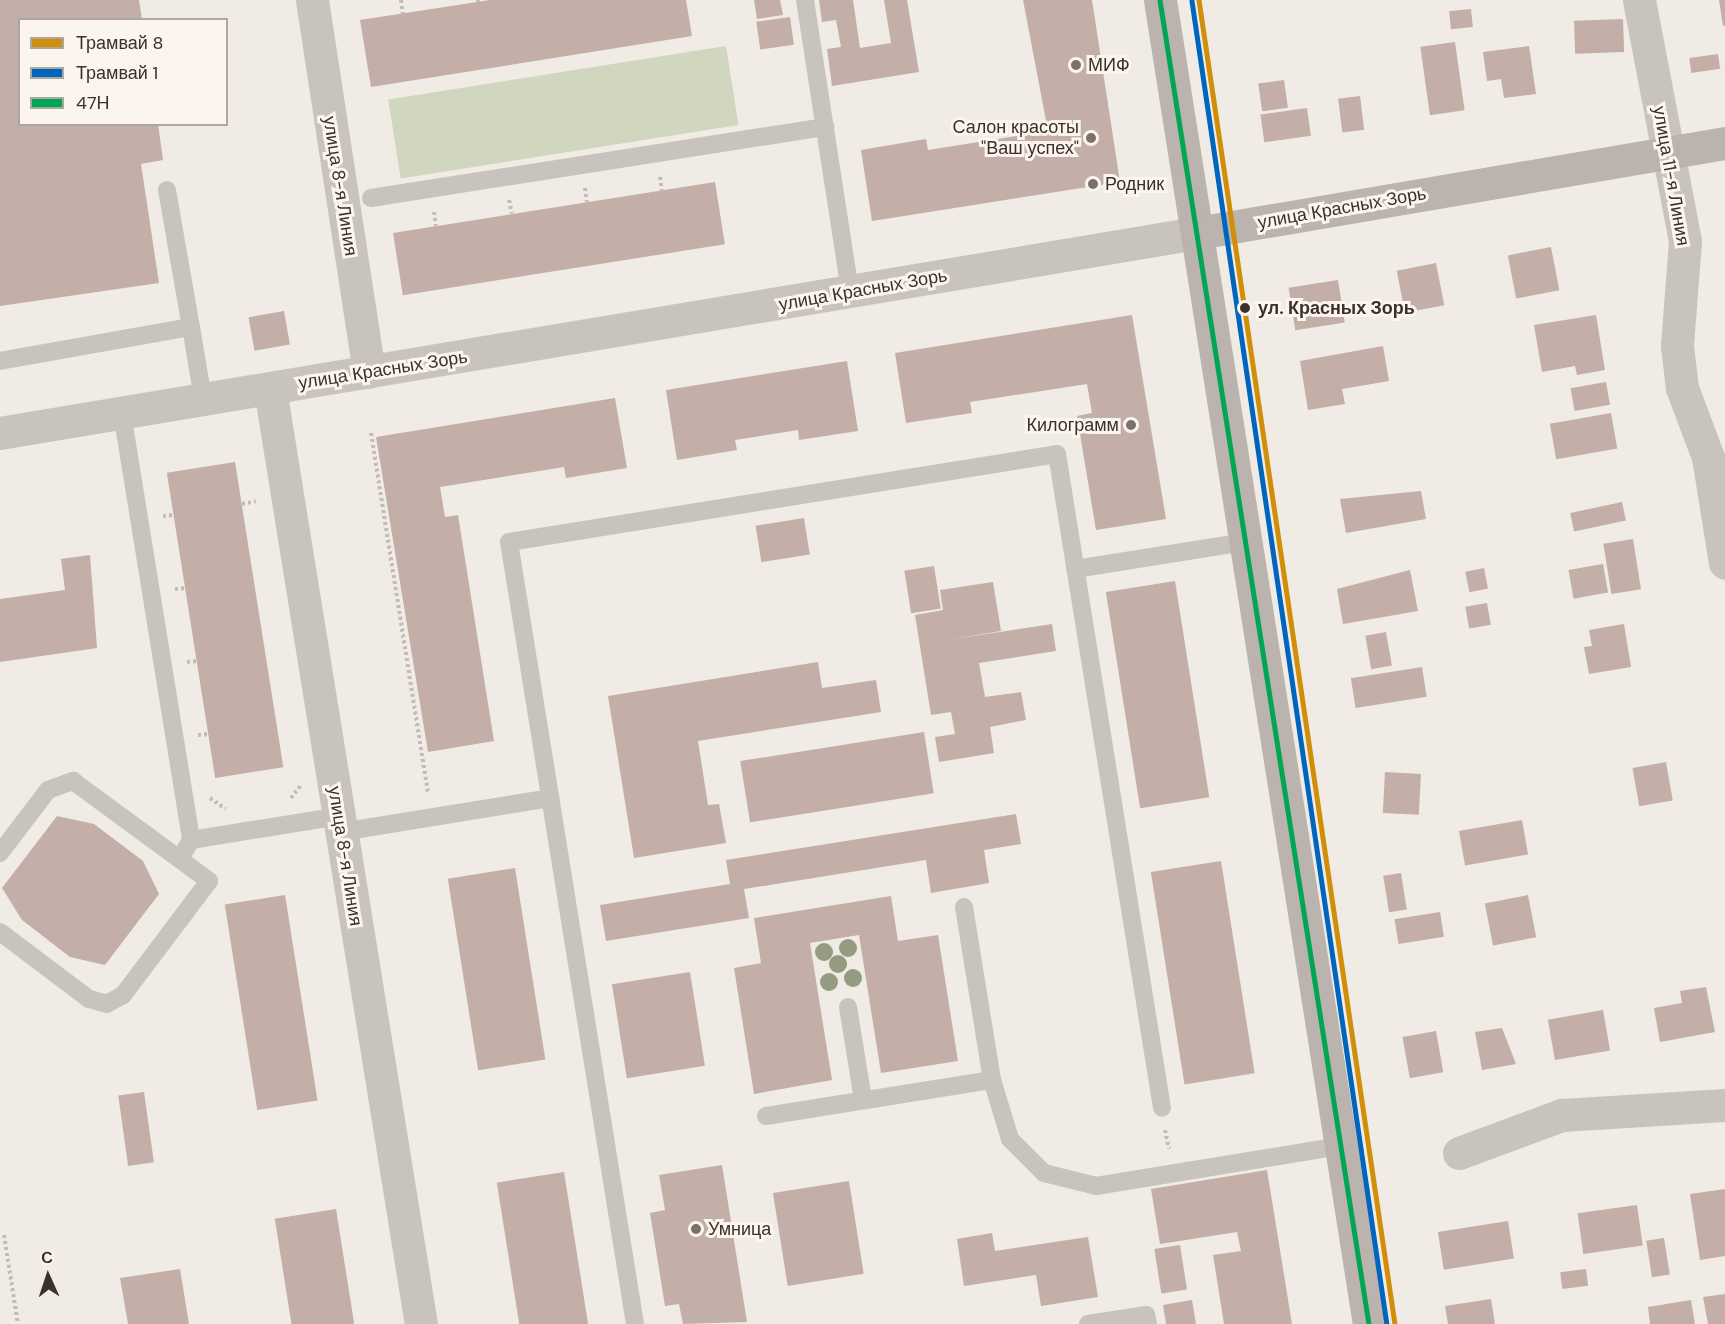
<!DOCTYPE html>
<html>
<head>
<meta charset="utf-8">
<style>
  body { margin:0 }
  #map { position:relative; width:1725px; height:1324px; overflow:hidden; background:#f0ebe5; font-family:"DM Sans",sans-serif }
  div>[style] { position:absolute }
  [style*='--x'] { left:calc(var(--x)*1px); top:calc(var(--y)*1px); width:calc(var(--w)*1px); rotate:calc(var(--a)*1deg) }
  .green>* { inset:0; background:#d1d6bf; transform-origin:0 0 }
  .building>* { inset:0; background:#c3afa7; transform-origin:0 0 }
  .path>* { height:4px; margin-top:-2px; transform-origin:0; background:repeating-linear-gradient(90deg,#c2bbb6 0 3px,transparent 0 6px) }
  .lane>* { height:18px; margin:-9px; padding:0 9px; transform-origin:9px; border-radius:9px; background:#c9c3be }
  .street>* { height:33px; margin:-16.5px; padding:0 16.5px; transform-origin:16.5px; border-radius:16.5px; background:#c9c3be }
  .secondary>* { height:33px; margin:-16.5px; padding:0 16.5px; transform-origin:16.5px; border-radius:16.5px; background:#bab3ae }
  .bus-1>* { height:4.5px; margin:-2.25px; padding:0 2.25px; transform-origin:2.25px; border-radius:2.25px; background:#00a651 }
  .tram-1>* { height:4.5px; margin:-2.25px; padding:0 2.25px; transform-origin:2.25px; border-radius:2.25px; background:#d18e09 }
  .tram-2>* { height:4.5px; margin:-2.25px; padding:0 2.25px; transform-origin:2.25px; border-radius:2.25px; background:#0065bd }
  .trees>* { width:18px; height:18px; margin:-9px; border-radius:50%; background:#959b80 }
  .dots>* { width:16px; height:16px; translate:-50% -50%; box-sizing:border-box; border:3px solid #fbf5ee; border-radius:50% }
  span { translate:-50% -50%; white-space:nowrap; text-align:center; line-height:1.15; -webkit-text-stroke:6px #fbf5ee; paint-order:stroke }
  .poi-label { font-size:18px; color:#3b302b }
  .left { translate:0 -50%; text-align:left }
  .right { translate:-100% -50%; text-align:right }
  .street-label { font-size:18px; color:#3b302b }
  .stop-label { font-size:18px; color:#3b302b; font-weight:700 }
  .legend { position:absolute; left:18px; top:18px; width:210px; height:108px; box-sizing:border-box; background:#fbf5ee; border:2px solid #aea6a0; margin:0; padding:8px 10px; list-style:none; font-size:18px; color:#3b302b }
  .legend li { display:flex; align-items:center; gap:12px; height:30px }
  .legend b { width:30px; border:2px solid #aea6a0 }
  .north { position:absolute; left:18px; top:1246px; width:60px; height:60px; -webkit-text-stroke:4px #fbf5ee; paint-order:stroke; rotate:357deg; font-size:16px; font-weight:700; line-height:24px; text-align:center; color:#3b302b }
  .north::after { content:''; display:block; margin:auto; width:21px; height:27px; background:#3b302b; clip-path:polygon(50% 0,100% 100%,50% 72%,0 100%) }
</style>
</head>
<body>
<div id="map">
  <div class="green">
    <i style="left:726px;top:46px;width:80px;height:342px;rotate:81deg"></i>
  </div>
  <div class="building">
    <i style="clip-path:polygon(0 0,139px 0,142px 20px,20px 20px,20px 124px,158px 124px,163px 160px,141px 164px,159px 283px,0 306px)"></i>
    <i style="clip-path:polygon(490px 0,686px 0,692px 36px,371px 87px,360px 20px)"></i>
    <i style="clip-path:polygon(754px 0,780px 0,783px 15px,757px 19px)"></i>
    <i style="clip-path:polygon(819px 0,853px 0,860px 48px,891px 43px,884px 0,907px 0,919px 72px,832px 86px,827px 49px,841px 47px,836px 20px,822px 22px)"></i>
    <i style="clip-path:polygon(1023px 0,1092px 0,1120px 182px,872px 221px,861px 150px,926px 139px,928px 150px,1048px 131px)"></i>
    <i style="clip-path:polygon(1719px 0,1725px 0,1725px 25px,1723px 26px)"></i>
    <i style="left:1471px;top:9px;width:18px;height:22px;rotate:84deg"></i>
    <i style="left:790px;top:17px;width:28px;height:34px;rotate:82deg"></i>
    <i style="left:1623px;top:19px;width:33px;height:49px;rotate:88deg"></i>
    <i style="left:1455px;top:42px;width:69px;height:35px;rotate:82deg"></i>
    <i style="clip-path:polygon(1529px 46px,1536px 94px,1504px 98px,1501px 79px,1487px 81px,1483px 52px)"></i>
    <i style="left:1718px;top:54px;width:15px;height:29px;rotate:82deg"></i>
    <i style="left:1284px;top:80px;width:28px;height:26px;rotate:82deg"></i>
    <i style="left:1360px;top:96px;width:34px;height:22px;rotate:83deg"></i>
    <i style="left:1307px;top:108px;width:28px;height:47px;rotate:82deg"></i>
    <i style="left:715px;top:182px;width:63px;height:326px;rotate:81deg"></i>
    <i style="left:1551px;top:247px;width:44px;height:44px;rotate:79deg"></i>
    <i style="left:1436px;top:263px;width:43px;height:40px;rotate:79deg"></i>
    <i style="left:1338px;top:280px;width:43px;height:50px;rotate:81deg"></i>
    <i style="left:284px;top:311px;width:34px;height:36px;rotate:80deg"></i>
    <i style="clip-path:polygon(1132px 315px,1166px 519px,1096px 530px,1077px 416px,1092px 413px,1087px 384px,970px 402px,972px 413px,906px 423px,895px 353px)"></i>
    <i style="clip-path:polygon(1596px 315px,1605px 370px,1577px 375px,1575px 366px,1542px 372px,1534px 325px)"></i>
    <i style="clip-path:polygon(1383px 346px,1389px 381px,1342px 389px,1345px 404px,1308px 410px,1300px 361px)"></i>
    <i style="clip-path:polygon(847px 361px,858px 431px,799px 440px,798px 430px,735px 440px,737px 450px,677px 460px,666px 390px)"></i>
    <i style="left:1606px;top:382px;width:23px;height:36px;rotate:80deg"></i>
    <i style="clip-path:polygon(615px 398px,627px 468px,566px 478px,564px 467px,440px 487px,445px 517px,458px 515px,494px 741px,428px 752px,376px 437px)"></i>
    <i style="left:1611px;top:413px;width:36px;height:62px;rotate:80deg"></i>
    <i style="left:235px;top:462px;width:309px;height:69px;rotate:81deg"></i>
    <i style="clip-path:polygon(1421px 491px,1426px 519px,1346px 533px,1340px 499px)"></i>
    <i style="left:1622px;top:502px;width:19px;height:53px;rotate:78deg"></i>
    <i style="left:804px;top:518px;width:37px;height:49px;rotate:81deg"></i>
    <i style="left:1633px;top:539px;width:51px;height:30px;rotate:81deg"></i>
    <i style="clip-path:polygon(90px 555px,97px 648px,0 662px,0 599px,65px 590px,61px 559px)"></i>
    <i style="left:1603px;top:564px;width:29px;height:35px;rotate:80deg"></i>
    <i style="left:934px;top:566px;width:43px;height:30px;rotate:81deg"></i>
    <i style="left:1484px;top:568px;width:21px;height:19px;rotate:79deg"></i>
    <i style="clip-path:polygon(1410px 570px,1418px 611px,1343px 624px,1337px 589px)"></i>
    <i style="left:1175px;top:581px;width:219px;height:70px;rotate:81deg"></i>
    <i style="clip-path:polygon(993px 582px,1001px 631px,947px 640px,1052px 624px,1056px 651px,979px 663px,985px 697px,1021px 692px,1026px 720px,990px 727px,994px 753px,939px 762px,935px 737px,955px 734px,951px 712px,931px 715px,915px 615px,943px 610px,940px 590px)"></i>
    <i style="left:1487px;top:603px;width:22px;height:22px;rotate:80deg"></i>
    <i style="clip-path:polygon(1624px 624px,1631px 667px,1589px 674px,1584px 647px,1592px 646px,1589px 630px)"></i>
    <i style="left:1386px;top:632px;width:34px;height:21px;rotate:80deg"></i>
    <i style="clip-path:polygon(818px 662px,822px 688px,876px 680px,881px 712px,698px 741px,708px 805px,719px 804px,726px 843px,634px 858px,608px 696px)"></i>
    <i style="left:1422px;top:667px;width:30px;height:72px;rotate:81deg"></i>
    <i style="left:924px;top:732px;width:62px;height:186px;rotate:81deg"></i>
    <i style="left:1666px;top:762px;width:39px;height:34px;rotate:80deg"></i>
    <i style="left:1385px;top:772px;width:36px;height:41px;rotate:3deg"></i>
    <i style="clip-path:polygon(1016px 814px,1021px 844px,984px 850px,989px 883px,931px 893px,926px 860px,744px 889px,749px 918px,606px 941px,600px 905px,730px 884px,726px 860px)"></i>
    <i style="clip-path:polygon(57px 816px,94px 824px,143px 861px,159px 894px,105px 965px,70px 957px,22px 920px,2px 888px)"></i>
    <i style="left:1522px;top:820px;width:35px;height:64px;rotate:80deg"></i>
    <i style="left:1221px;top:861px;width:215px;height:71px;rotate:81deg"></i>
    <i style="left:515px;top:868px;width:194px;height:68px;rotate:81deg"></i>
    <i style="left:1401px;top:873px;width:37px;height:18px;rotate:81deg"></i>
    <i style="left:285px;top:895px;width:208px;height:61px;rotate:81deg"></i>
    <i style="left:1528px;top:895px;width:43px;height:44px;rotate:79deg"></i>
    <i style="clip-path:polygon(891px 896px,898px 941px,938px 935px,958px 1061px,881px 1073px,859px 935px,810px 943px,832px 1080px,754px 1094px,734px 968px,761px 963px,754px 918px)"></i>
    <i style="left:1440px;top:912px;width:25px;height:46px;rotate:81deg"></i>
    <i style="left:690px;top:972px;width:95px;height:79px;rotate:81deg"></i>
    <i style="clip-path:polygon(1706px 987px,1715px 1032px,1660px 1042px,1654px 1008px,1682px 1003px,1680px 991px)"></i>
    <i style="left:1603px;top:1010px;width:41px;height:56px;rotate:80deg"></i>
    <i style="clip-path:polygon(1502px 1028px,1516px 1064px,1482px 1070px,1475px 1032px)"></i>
    <i style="left:1436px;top:1031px;width:42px;height:34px;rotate:80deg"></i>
    <i style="left:144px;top:1092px;width:71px;height:26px;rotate:82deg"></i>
    <i style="clip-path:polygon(722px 1165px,747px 1322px,683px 1324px,679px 1304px,665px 1306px,650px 1213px,665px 1210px,659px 1175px)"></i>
    <i style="clip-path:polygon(1267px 1170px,1292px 1324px,1224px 1324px,1213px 1255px,1241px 1251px,1237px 1232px,1160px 1244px,1151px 1189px)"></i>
    <i style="left:564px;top:1172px;width:154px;height:68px;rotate:81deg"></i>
    <i style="left:849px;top:1181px;width:94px;height:77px;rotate:81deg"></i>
    <i style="clip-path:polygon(1725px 1189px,1725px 1256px,1700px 1260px,1690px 1194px)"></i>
    <i style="left:1637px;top:1205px;width:41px;height:60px;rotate:82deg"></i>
    <i style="left:336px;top:1209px;width:116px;height:62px;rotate:81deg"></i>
    <i style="left:1508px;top:1221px;width:38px;height:71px;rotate:81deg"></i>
    <i style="clip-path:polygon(992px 1233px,995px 1251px,1088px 1237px,1098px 1297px,1041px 1306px,1036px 1275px,964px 1286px,957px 1239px)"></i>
    <i style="left:1664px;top:1238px;width:37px;height:18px;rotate:81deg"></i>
    <i style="left:1180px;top:1245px;width:45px;height:26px;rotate:81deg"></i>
    <i style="clip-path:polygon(180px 1269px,189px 1324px,128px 1324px,120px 1278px)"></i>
    <i style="left:1586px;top:1269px;width:17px;height:26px;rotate:83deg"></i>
    <i style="clip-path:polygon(1725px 1294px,1725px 1324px,1708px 1324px,1703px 1297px)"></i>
    <i style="clip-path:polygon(1491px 1299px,1495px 1324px,1448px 1324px,1445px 1306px)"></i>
    <i style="clip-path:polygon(1192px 1300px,1196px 1324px,1166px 1324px,1163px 1305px)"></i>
    <i style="clip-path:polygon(1691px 1300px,1695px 1324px,1650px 1324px,1648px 1307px)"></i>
  </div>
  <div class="path">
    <i style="--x:401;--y:0;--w:14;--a:82"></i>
    <i style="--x:478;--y:0;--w:2;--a:90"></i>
    <i style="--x:660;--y:177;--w:14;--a:82"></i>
    <i style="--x:585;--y:188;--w:14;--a:82"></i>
    <i style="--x:509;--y:200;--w:14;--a:78"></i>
    <i style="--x:434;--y:212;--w:14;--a:82"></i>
    <i style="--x:371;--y:433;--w:365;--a:81"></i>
    <i style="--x:242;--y:504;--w:14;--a:-12"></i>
    <i style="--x:163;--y:516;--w:11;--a:-5"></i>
    <i style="--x:175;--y:589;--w:11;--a:-5"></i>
    <i style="--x:187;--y:662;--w:11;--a:-5"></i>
    <i style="--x:198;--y:735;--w:12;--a:-5"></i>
    <i style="--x:210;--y:798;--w:19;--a:35"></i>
    <i style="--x:291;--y:798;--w:16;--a:-52"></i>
    <i style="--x:1165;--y:1130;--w:19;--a:78"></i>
    <i style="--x:4;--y:1235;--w:90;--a:81.1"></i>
  </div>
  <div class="lane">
    <i style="--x:805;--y:0;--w:295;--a:81.2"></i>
    <i style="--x:167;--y:190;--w:139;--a:80.1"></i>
    <i style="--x:371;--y:198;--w:460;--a:-8.9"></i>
    <i style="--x:0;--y:361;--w:194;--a:-10.1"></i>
    <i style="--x:191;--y:327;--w:73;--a:80.5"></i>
    <i style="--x:122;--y:413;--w:433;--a:80.8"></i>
    <i style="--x:191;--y:840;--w:22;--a:120"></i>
    <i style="--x:1075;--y:569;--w:173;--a:-9"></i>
    <i style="--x:341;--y:832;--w:212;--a:-9.2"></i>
    <i style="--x:191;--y:840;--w:150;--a:-9.2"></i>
    <i style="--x:0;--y:853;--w:79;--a:-52.7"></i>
    <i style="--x:48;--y:790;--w:27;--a:-20"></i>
    <i style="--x:73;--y:781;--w:169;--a:36.3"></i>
    <i style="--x:209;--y:881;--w:143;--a:127"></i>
    <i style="--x:123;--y:995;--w:18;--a:151"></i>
    <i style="--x:107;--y:1004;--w:19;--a:-164"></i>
    <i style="--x:89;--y:999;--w:111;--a:-143"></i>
    <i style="--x:964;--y:907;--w:175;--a:80.8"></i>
    <i style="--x:992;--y:1080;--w:62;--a:73"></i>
    <i style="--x:1010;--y:1139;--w:48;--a:45"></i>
    <i style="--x:1044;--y:1173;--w:54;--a:14"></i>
    <i style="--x:1096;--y:1186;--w:248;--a:-9.3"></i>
    <i style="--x:848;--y:1007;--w:94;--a:80.8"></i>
    <i style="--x:766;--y:1116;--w:229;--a:-9.1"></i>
    <i style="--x:635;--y:1324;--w:792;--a:-99.15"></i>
    <i style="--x:509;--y:542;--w:555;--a:-9.12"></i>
    <i style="--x:1057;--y:454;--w:662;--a:80.88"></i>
    <i style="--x:1088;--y:1324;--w:59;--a:-8.8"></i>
    <i style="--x:1146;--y:1315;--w:9;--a:77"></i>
  </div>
  <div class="street">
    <i style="--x:312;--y:0;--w:376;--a:81.3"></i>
    <i style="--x:1639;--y:0;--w:245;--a:79.2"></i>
    <i style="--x:1685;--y:241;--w:105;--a:94.4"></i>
    <i style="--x:1677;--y:346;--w:42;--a:83.2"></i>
    <i style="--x:1682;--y:388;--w:74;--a:69.4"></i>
    <i style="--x:1708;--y:457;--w:107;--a:80.9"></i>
    <i style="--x:270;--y:389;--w:947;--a:80.83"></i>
    <i style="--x:0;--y:433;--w:1214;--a:-9.49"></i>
    <i style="--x:1459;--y:1153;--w:110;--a:-20.3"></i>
    <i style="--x:1562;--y:1115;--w:163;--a:-3.5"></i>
  </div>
  <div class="secondary">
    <i style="--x:1160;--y:0;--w:1340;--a:81.03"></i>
    <i style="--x:1197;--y:233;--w:536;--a:-9.67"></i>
  </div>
  <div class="bus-1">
    <i style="--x:1160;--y:0;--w:1340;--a:81.03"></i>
  </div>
  <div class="tram-1">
    <i style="--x:1199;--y:0;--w:1338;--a:81.58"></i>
  </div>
  <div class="tram-2">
    <i style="--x:1192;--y:1;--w:1337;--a:81.62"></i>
  </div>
  <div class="trees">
    <i style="left:848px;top:948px"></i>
    <i style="left:824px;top:952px"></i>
    <i style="left:838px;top:964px"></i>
    <i style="left:853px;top:978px"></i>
    <i style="left:829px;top:982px"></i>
  </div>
  <div class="dots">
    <i style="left:1076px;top:65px;background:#7a716c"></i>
    <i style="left:1091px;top:138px;background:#7a716c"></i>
    <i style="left:1093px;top:184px;background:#7a716c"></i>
    <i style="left:1245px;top:308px;background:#3b302b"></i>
    <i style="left:1131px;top:425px;background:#7a716c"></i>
    <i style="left:696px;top:1229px;background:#7a716c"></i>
  </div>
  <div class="poi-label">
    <span class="left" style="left:1088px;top:65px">МИФ</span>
    <span class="right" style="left:1079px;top:138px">Салон красоты<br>"Ваш успех"</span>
    <span class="left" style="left:1105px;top:184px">Родник</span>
    <span class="right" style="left:1119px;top:425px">Килограмм</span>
    <span class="left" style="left:708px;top:1229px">Умница</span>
  </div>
  <div class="street-label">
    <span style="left:1671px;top:176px;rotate:80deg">улица 11-я Линия</span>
    <span style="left:340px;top:186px;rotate:81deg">улица 8-я Линия</span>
    <span style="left:1342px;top:208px;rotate:-10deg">улица Красных Зорь</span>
    <span style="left:863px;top:290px;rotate:-10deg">улица Красных Зорь</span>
    <span style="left:383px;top:370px;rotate:-9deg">улица Красных Зорь</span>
    <span style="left:345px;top:856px;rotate:81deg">улица 8-я Линия</span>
  </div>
  <div class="stop-label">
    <span class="left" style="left:1258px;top:308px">ул. Красных Зорь</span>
  </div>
  <ul class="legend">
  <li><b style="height:8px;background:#d18e09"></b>Трамвай 8</li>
  <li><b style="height:8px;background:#0065bd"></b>Трамвай 1</li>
  <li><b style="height:8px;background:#00a651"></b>47Н</li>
  </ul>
  <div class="north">С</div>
</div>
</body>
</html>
